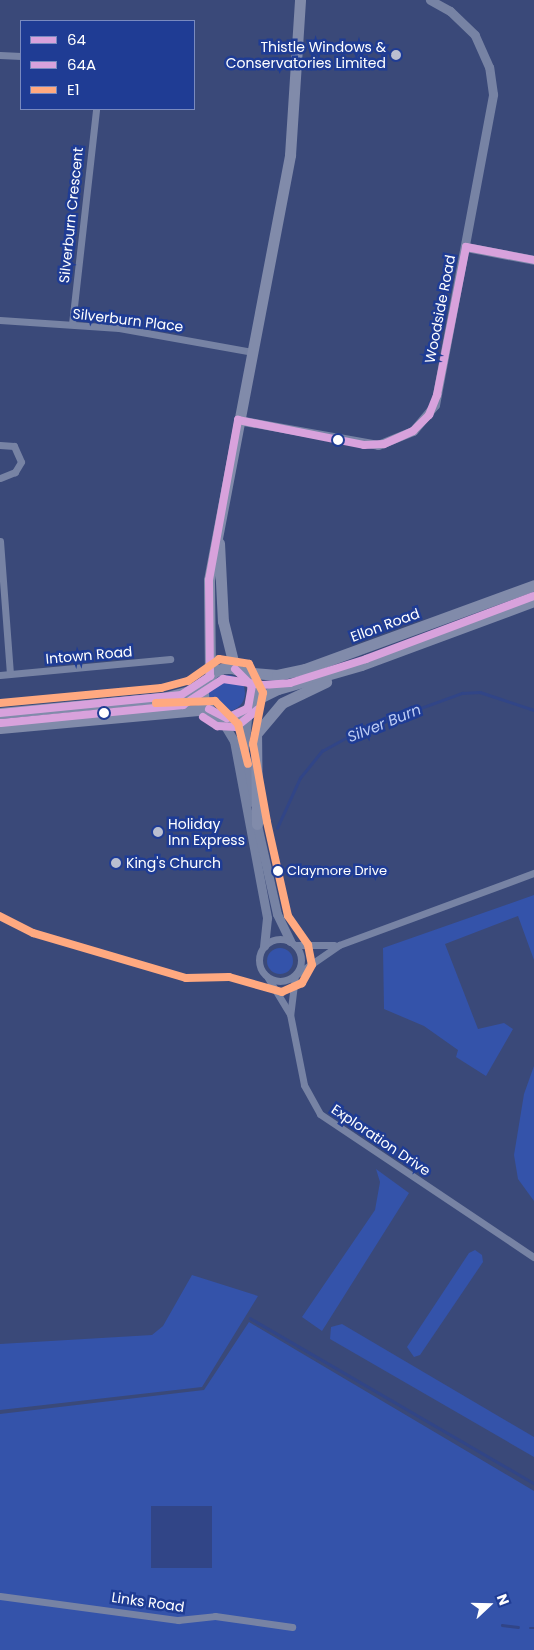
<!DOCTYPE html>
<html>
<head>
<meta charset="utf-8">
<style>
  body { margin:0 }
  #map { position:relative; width:534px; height:1650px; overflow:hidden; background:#3a4979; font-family:Poppins,sans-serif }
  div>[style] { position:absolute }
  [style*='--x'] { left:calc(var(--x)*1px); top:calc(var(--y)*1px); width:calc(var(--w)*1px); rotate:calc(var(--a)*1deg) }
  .green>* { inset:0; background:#3453aa }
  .round { border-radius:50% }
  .water>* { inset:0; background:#314587; transform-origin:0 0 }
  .stream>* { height:2.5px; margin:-1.25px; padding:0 1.25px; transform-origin:1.25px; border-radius:1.25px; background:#314587 }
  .minor>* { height:7px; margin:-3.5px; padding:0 3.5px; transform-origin:3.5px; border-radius:3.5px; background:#7783a4 }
  .minor>.ring { margin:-3.5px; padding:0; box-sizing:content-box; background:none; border:7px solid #7783a4; border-radius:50% }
  .tertiary>* { height:9px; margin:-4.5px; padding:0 4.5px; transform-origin:4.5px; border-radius:4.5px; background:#7783a4 }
  .primary>* { height:11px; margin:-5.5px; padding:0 5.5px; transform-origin:5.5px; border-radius:5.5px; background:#818baa }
  .primary>.ring { margin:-5.5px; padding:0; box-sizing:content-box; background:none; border:11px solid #818baa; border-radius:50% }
  .bus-1>* { height:8px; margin:-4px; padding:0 4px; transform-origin:4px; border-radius:4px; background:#d8a2dc }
  .bus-2>* { height:8px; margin:-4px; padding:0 4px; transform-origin:4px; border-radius:4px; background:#d8a2dc }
  .bus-3>* { height:8px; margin:-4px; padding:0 4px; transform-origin:4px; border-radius:4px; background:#ffa980 }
  .dots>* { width:14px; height:14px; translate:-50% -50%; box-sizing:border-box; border:2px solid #1f3c94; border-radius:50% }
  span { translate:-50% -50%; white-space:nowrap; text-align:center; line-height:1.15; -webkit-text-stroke:5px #1f3c94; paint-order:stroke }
  .bus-label { font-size:13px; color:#fff }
  .left { translate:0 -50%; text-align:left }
  .poi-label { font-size:14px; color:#fff }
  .right { translate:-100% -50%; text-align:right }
  .street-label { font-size:14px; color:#fff }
  .water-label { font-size:15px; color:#becdf5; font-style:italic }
  .legend { position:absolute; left:20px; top:20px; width:175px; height:90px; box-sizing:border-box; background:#1f3c94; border:1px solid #798abf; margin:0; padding:6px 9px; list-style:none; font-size:15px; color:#fff }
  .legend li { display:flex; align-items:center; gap:10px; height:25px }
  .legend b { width:25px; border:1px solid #798abf }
  .north { position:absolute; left:464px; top:1580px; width:50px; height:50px; -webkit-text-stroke:4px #1f3c94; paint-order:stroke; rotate:69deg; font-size:14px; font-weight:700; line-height:20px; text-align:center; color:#fff }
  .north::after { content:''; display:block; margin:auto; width:18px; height:22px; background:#fff; clip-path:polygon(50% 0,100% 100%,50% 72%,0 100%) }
</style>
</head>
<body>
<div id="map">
  <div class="green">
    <i class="round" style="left:209px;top:675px;width:36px;height:36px"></i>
    <i style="clip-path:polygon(534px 895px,534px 960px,518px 916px,445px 944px,478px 1029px,504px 1023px,513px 1029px,486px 1076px,456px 1057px,458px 1050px,424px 1026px,384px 1009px,383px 948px)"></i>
    <i class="round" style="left:267px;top:948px;width:26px;height:26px"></i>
    <i style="clip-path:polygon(534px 1066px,534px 1201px,518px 1179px,514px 1155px,524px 1094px)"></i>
    <i style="clip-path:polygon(376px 1169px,409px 1193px,322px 1331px,302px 1317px,375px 1210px,380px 1182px)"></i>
    <i style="clip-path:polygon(475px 1250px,482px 1255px,483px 1262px,420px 1355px,414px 1357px,407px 1347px,469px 1253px)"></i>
    <i style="clip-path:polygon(192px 1275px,258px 1296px,202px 1387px,0 1410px,0 1344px,152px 1335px,163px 1326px)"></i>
    <i style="clip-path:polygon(249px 1322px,534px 1491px,534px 1650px,0 1650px,0 1414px,204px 1390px)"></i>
    <i style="clip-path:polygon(342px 1324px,534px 1437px,534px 1457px,330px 1339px,331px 1327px)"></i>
  </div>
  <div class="water">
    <i style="left:151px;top:1506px;width:61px;height:62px"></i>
  </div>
  <div class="stream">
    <i style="--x:277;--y:828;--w:55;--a:-65.3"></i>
    <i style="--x:300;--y:778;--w:35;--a:-51"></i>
    <i style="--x:322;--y:751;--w:43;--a:-28.9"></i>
    <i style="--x:360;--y:730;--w:109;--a:-19.9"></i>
    <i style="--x:462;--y:693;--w:18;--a:-3"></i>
    <i style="--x:480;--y:692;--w:57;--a:18.4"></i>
    <i style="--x:250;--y:1318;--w:328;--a:30.2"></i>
    <i style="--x:502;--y:1625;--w:16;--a:7"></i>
    <i style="--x:530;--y:1628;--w:4;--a:0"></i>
  </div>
  <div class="minor">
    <i style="--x:0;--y:55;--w:21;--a:3"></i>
    <i style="--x:0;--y:320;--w:119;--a:3.8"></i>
    <i style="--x:119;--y:328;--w:135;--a:10.2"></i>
    <i style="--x:72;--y:324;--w:216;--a:-83.6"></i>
    <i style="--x:0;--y:445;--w:14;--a:4"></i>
    <i style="--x:14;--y:446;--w:17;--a:66"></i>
    <i style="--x:21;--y:462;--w:12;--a:121"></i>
    <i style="--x:15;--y:472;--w:16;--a:158"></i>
    <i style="--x:0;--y:541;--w:133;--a:85.7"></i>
    <i style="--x:0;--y:675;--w:171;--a:-5.4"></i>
    <i class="ring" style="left:259px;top:939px;width:35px;height:35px"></i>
    <i style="--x:295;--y:945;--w:39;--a:0"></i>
    <i style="--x:297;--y:974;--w:51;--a:-34.6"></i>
    <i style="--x:339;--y:945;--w:208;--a:-20.3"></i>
    <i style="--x:295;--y:976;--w:38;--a:97"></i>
    <i style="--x:290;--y:1014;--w:72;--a:78.8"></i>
    <i style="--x:304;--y:1085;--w:33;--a:61"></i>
    <i style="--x:320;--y:1114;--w:257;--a:33.8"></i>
    <i style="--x:268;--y:978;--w:42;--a:58.6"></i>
    <i style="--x:0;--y:1596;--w:180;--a:7.7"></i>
    <i style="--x:178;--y:1620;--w:37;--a:-6"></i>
    <i style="--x:215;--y:1616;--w:78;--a:8.1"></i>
  </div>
  <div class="tertiary">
    <i style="--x:466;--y:247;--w:69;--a:10.8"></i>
    <i style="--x:238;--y:420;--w:142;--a:10.1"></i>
    <i style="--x:378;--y:445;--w:38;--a:-22"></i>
    <i style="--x:413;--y:431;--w:34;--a:-50"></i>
    <i style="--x:435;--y:405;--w:316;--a:-79.4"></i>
    <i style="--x:493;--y:94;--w:27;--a:-98"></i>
    <i style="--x:489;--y:67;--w:35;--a:-114"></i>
    <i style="--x:475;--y:35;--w:35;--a:-136"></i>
    <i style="--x:450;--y:11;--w:23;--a:-151"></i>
    <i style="--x:248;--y:708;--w:43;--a:95.3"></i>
    <i style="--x:244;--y:751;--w:52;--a:80"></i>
    <i style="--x:219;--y:716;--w:29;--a:59"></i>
    <i style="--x:234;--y:741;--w:180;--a:79.4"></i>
    <i style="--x:267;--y:918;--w:28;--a:96"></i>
    <i style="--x:256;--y:820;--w:96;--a:77.4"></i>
    <i style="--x:277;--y:914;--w:30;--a:64"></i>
  </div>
  <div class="primary">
    <i style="--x:219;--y:543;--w:78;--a:87.1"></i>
    <i style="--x:223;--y:621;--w:49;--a:76"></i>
    <i class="ring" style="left:203px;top:668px;width:39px;height:39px"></i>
    <i style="--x:242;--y:672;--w:35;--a:5"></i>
    <i style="--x:277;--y:675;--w:29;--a:-12"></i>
    <i style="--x:305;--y:669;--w:244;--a:-20.1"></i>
    <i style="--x:210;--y:676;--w:96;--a:-90.6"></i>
    <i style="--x:209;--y:580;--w:433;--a:-79.2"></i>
    <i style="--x:290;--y:155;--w:155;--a:-86.3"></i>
    <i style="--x:251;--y:702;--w:30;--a:-26"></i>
    <i style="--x:278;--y:689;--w:86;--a:-16.1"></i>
    <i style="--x:361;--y:665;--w:184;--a:-20.3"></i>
    <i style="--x:0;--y:713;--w:164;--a:-5.3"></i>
    <i style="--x:163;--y:698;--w:30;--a:-15"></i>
    <i style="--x:192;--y:690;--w:19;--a:-36"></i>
    <i style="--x:0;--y:728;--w:210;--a:-5.2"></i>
    <i style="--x:257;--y:824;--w:90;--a:-90.6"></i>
    <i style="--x:256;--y:734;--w:40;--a:-50"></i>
    <i style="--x:282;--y:703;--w:49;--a:-25.5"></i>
  </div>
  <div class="bus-1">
    <i style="--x:466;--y:247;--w:69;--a:10.8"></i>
    <i style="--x:238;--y:420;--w:128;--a:11.2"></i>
    <i style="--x:364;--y:445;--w:20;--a:-3"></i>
    <i style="--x:384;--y:444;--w:32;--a:-24"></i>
    <i style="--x:413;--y:431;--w:23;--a:-45"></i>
    <i style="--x:429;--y:415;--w:22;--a:-68"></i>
    <i style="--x:437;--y:395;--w:151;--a:-78.9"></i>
    <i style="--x:210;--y:676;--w:96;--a:-90.6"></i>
    <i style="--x:209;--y:580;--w:163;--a:-79.7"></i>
    <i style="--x:209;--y:709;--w:20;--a:27"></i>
    <i style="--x:227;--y:718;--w:23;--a:-25"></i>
    <i style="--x:248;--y:708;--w:22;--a:-80"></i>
    <i style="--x:252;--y:686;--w:24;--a:-135"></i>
    <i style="--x:0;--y:713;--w:182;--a:-5.7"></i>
    <i style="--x:181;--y:695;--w:35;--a:-33"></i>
  </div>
  <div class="bus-2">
    <i style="--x:203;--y:717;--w:17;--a:33"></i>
    <i style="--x:217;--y:726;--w:19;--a:3"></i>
    <i style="--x:236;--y:727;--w:28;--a:-39"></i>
    <i style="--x:1;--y:723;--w:183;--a:-5.6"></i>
    <i style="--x:183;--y:705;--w:48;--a:-33"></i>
    <i style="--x:223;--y:679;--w:40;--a:8.5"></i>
    <i style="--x:263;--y:685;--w:27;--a:-4"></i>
    <i style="--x:290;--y:683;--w:80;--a:-17.5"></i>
    <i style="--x:366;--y:659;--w:179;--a:-20.6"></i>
  </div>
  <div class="bus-3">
    <i style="--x:0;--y:703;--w:162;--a:-5.3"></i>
    <i style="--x:161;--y:688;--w:28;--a:-15"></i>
    <i style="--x:188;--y:681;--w:38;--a:-35"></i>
    <i style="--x:219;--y:659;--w:30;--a:9"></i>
    <i style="--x:249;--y:664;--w:32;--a:64"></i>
    <i style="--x:263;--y:693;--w:52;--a:101.1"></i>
    <i style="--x:253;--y:744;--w:79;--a:79.8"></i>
    <i style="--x:267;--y:822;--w:96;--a:77.4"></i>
    <i style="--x:288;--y:916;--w:35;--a:55"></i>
    <i style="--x:308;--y:945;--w:20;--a:79"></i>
    <i style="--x:312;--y:965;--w:21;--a:119"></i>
    <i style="--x:302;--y:983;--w:22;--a:156"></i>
    <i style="--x:282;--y:992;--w:55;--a:-164.2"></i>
    <i style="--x:229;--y:977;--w:43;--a:178.7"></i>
    <i style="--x:186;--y:978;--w:159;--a:-163.6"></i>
    <i style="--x:33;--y:933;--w:37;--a:-153"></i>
    <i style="--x:156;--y:703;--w:59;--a:-1.9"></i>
    <i style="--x:215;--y:701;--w:33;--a:45"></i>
    <i style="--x:238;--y:724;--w:41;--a:76"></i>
  </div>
  <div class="dots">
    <i style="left:396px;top:55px;background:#babfd0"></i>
    <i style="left:338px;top:440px;background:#fff"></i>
    <i style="left:104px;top:713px;background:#fff"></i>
    <i style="left:158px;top:832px;background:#babfd0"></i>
    <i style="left:116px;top:863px;background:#babfd0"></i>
    <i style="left:278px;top:871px;background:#fff"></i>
  </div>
  <div class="bus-label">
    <span class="left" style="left:287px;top:871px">Claymore Drive</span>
  </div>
  <div class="poi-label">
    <span class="right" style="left:386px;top:55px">Thistle Windows &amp;<br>Conservatories Limited</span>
    <span class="left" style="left:168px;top:832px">Holiday<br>Inn Express</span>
    <span class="left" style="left:126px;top:863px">King's Church</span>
  </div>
  <div class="street-label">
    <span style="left:71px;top:215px;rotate:-84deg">Silverburn Crescent</span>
    <span style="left:440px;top:309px;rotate:-79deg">Woodside Road</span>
    <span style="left:128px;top:320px;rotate:7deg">Silverburn Place</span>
    <span style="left:385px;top:625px;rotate:-20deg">Ellon Road</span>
    <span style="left:89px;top:655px;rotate:-5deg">Intown Road</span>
    <span style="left:381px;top:1140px;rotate:34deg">Exploration Drive</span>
    <span style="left:148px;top:1602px;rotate:8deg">Links Road</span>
  </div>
  <div class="water-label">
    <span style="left:384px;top:723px;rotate:-22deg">Silver Burn</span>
  </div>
  <ul class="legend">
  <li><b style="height:6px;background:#d8a2dc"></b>64</li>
  <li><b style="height:6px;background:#d8a2dc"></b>64A</li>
  <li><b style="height:6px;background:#ffa980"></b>E1</li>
  </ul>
  <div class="north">N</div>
</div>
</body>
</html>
